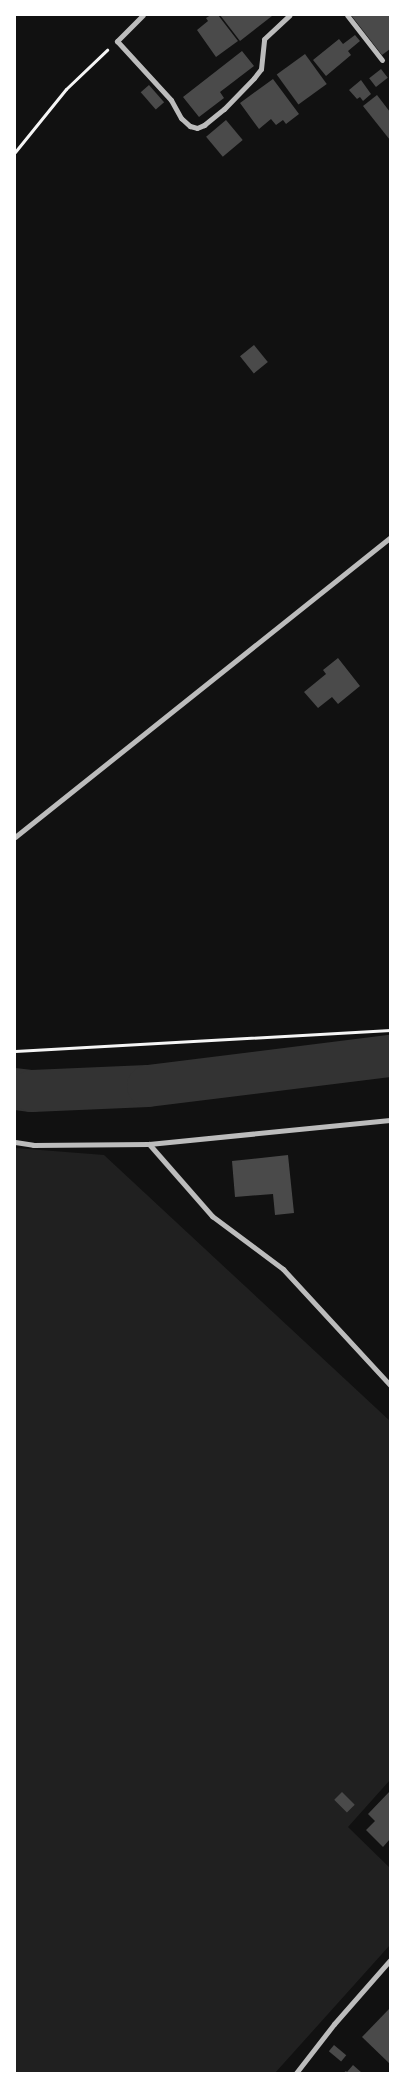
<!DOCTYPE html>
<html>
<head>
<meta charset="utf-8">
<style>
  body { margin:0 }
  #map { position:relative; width:405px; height:2088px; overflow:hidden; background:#111; font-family:"PT Sans Narrow",sans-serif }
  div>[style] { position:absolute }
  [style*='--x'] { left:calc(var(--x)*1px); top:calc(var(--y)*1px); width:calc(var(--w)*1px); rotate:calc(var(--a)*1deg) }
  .green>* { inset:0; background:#202020 }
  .river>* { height:42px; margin:-21px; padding:0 21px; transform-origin:21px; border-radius:21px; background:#333 }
  .building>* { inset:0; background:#4a4a4a; transform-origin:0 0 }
  .path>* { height:3px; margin:-1.5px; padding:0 1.5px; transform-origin:1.5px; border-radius:1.5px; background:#f5f5f5 }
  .minor>* { height:5px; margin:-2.5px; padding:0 2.5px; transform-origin:2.5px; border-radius:2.5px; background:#bcbcbc }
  span { translate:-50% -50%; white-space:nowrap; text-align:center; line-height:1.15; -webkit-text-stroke:4px #fff; paint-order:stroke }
  .frame { position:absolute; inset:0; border:16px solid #fff; pointer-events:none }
</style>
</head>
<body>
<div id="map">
  <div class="green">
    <i style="clip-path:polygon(15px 1148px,104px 1155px,390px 1421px,390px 1780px,348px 1827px,390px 1868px,390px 1945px,275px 2073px,15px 2073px)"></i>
  </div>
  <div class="river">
    <i style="--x:15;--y:1089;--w:17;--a:7"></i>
    <i style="--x:32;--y:1091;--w:116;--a:-2.5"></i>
    <i style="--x:148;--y:1086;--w:244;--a:-7.1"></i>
  </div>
  <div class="building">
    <i style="clip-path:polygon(211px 15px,218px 15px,238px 41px,216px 57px,197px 30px,208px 21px,206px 18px)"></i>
    <i style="clip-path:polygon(220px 15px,271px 15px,272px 16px,240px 41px)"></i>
    <i style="clip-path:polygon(351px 15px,390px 15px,390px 49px,382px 55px)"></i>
    <i style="clip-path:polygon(355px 35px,360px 41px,348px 51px,351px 55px,326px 76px,313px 60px,339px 39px,343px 44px)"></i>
    <i style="clip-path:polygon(242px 51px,254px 66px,220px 92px,224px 98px,199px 117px,183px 97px)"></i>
    <i style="left:305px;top:54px;width:37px;height:35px;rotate:54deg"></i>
    <i style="left:381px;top:69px;width:11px;height:15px;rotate:52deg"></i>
    <i style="clip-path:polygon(273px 79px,299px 114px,286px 124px,283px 120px,276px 125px,271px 119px,259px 129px,240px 103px)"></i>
    <i style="clip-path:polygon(361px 80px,371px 94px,363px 101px,360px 97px,357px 99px,349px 90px)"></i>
    <i style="left:149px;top:85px;width:23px;height:11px;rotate:49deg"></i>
    <i style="clip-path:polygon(377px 95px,390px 112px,390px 140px,363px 106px)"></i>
    <i style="left:226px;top:120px;width:26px;height:26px;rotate:50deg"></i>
    <i style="left:254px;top:345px;width:22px;height:18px;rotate:51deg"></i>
    <i style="clip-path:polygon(338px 658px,360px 686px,338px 704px,332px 697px,318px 708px,304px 692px,326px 674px,323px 670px)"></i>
    <i style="clip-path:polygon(288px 1155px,294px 1213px,275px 1215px,273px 1194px,235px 1197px,232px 1161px)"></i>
    <i style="clip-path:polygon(390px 1791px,390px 1839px,383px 1847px,366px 1830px,375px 1821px,368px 1814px)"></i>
    <i style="left:342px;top:1792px;width:18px;height:11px;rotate:45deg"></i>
    <i style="clip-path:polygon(390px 2008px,390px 2064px,362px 2037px)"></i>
    <i style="left:334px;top:2045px;width:16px;height:8px;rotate:40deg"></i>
    <i style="clip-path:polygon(353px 2065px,362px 2073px,343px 2073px,346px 2071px,347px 2072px)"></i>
  </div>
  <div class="path">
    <i style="--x:15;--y:152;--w:81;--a:-51"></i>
    <i style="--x:66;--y:89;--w:57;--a:-43.6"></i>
    <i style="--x:15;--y:1051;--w:376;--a:-3.2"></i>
  </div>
  <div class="minor">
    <i style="--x:143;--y:15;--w:37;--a:135"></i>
    <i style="--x:117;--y:41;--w:80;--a:47.5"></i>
    <i style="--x:171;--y:100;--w:21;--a:61"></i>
    <i style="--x:181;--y:118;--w:12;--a:42"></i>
    <i style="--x:190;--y:126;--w:7;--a:16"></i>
    <i style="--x:197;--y:128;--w:8;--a:-23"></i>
    <i style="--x:204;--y:125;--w:26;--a:-39"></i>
    <i style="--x:224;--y:109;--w:43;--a:-45.9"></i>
    <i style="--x:254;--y:78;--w:11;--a:-52"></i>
    <i style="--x:261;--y:69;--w:30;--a:-84"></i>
    <i style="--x:264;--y:39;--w:35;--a:-43"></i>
    <i style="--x:347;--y:15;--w:57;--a:52.1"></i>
    <i style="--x:15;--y:837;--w:480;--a:-38.6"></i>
    <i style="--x:15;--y:1142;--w:18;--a:9"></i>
    <i style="--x:33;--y:1145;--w:116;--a:-0.5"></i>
    <i style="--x:149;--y:1144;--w:242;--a:-5.7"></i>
    <i style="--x:149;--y:1144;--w:96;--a:48.8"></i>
    <i style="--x:212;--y:1216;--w:89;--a:36.7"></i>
    <i style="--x:283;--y:1269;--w:158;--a:47.3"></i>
    <i style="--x:296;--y:2073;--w:62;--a:-52.2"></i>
    <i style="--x:334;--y:2024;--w:85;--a:-48.8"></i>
  </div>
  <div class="frame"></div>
</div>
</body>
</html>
